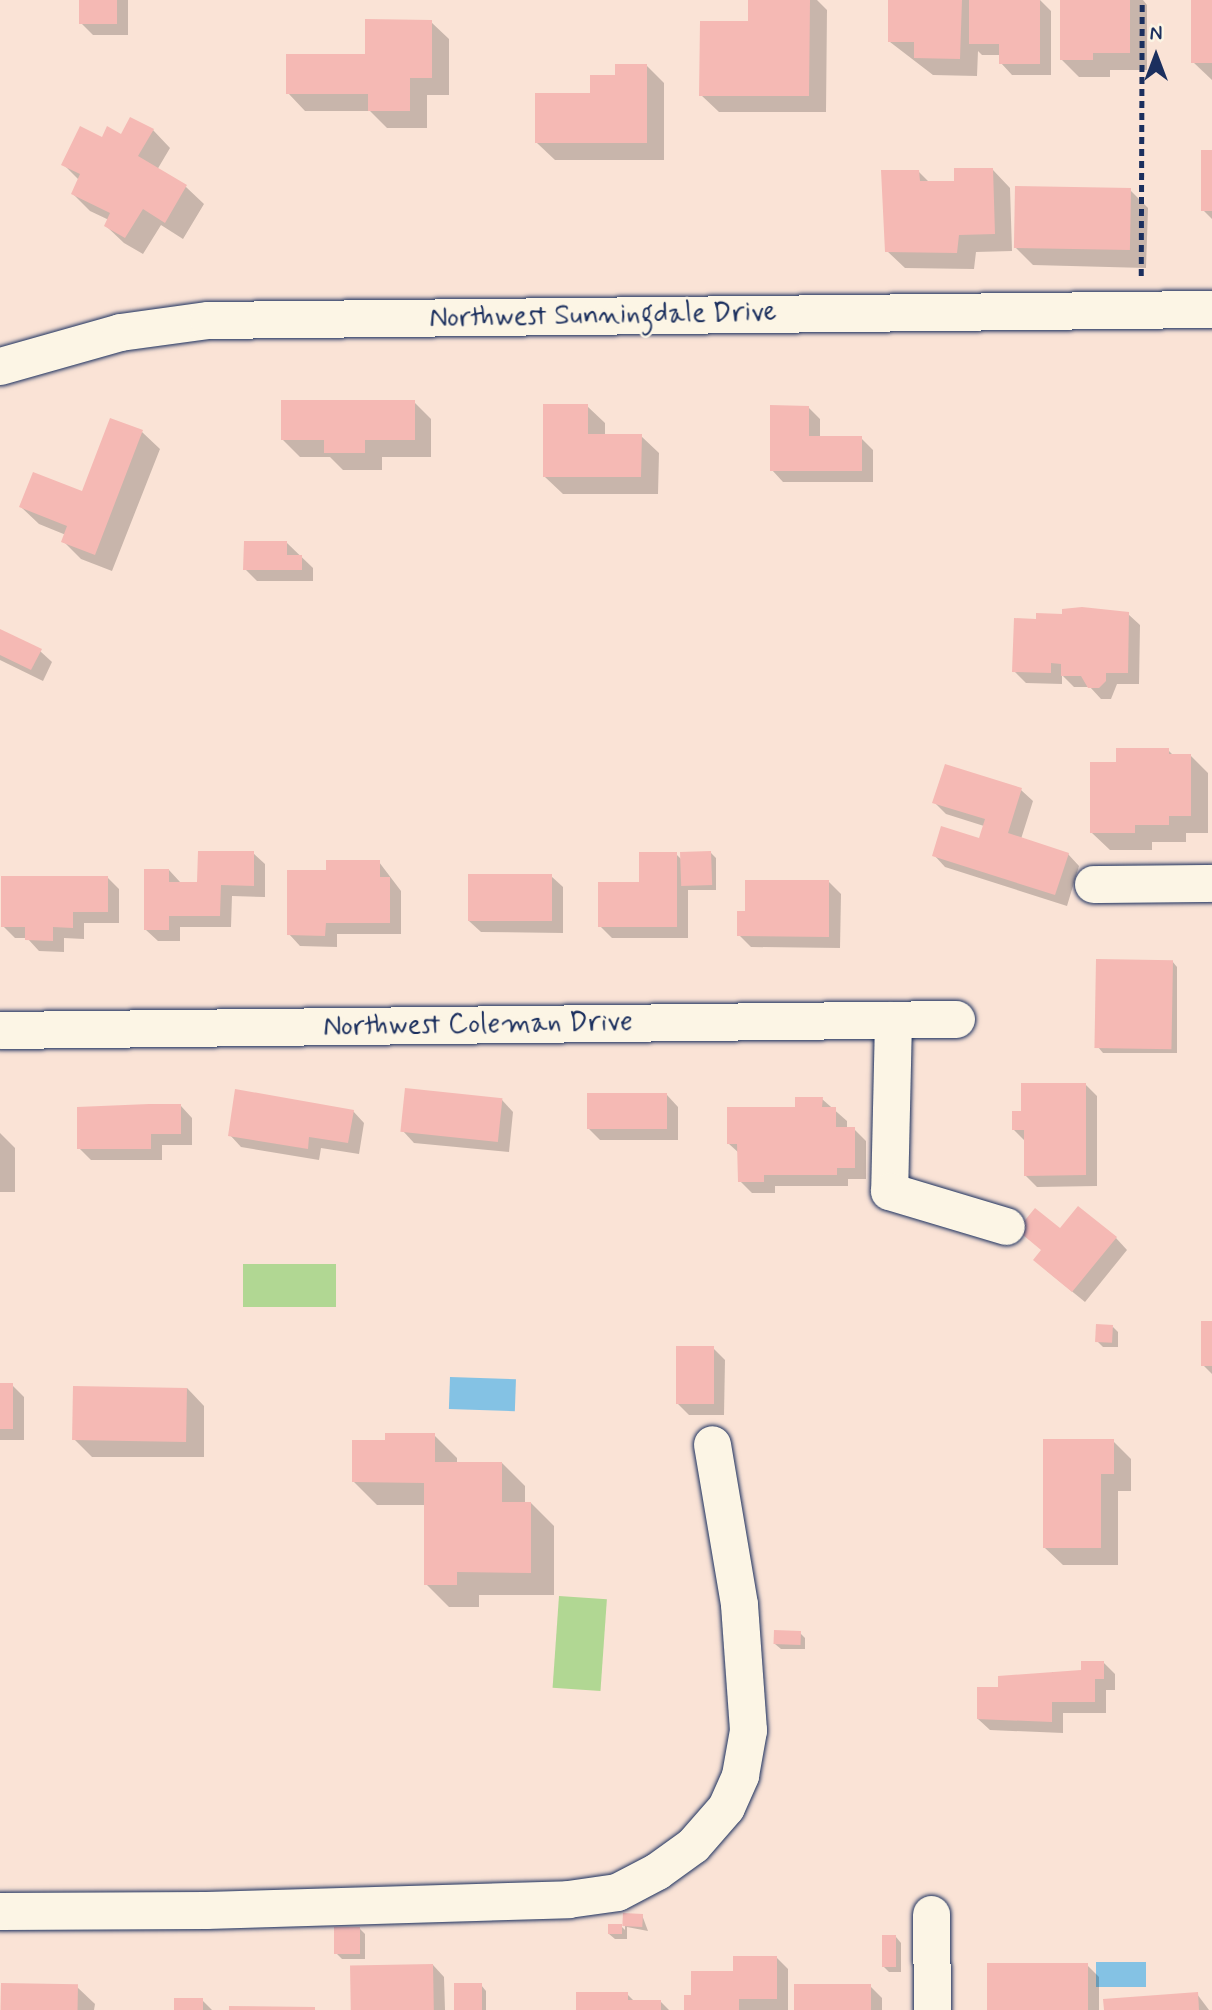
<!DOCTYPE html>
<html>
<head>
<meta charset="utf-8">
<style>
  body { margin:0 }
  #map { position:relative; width:1212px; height:2010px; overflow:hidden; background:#fae3d6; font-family:Mynerve,sans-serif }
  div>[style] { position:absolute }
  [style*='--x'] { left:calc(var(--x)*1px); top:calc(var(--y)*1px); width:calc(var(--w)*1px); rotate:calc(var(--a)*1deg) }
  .green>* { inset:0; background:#b1d793; transform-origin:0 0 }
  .water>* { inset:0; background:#84c2e4; transform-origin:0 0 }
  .shadow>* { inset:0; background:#0003 }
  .building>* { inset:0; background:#f5b9b4; transform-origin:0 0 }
  .path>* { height:4.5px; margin-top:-2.25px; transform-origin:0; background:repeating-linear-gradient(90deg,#1b2f5e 0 7px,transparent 0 12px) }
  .roads { filter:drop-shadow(0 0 2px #1b2f5e) drop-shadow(0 0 2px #1b2f5e) }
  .minor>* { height:37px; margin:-18.5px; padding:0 18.5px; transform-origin:18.5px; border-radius:18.5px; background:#fcf5e5 }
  span { translate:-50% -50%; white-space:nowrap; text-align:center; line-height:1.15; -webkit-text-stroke:5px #fcf5e5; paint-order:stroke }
  .street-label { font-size:28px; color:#1b2f5e }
  .north { position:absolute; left:1121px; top:21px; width:70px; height:70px; -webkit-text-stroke:5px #fcf5e5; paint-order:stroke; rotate:0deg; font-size:19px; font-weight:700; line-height:28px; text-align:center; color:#1b2f5e }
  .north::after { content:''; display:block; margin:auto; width:24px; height:32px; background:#1b2f5e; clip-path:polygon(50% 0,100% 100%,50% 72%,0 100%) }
</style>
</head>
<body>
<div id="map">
  <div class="green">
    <i style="left:243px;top:1264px;width:93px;height:43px"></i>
    <i style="left:559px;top:1596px;width:48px;height:92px;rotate:4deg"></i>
  </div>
  <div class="water">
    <i style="left:450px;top:1377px;width:66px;height:32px;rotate:2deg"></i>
    <i style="left:1096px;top:1962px;width:50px;height:25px"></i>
  </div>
  <div class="shadow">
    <i style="clip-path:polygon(81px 0,128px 0,128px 35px,93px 35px,81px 23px)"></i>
    <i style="clip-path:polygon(750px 0,817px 0,827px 10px,826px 112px,719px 112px,701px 95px,750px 23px)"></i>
    <i style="clip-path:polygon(890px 0,1040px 0,1051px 11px,1051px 75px,1012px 75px,1001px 63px,1001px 55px,982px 55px,978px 51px,977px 76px,933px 75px,890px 42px)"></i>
    <i style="clip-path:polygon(1062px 0,1143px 0,1147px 5px,1147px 70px,1110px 70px,1110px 77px,1079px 77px,1062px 60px)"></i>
    <i style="clip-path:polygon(1193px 0,1212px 0,1212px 80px,1193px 62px)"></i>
    <i style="clip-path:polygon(431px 22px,449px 39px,449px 95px,427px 95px,427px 128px,387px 128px,370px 111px,305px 111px,288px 93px)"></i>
    <i style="clip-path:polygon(646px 65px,664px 83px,664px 160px,555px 160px,537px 143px,591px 95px,617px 77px)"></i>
    <i style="clip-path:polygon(153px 130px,170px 148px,157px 170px,186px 187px,204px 204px,183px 239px,161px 225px,143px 254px,124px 243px,106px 226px,109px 220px,90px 211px,73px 194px,79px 180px,63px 164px,102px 139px)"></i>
    <i style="clip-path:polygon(1212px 152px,1212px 219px,1203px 210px)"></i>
    <i style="clip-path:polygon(993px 170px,1010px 188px,1012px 251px,976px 252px,974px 269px,905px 268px,887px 251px,918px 171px,930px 183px,955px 183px)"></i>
    <i style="clip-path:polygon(1130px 190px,1148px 208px,1146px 268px,1033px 265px,1016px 248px)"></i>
    <i style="clip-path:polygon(414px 402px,431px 419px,431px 457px,382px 457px,382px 470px,343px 470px,330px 457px,300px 457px,282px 439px)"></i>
    <i style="clip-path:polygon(587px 406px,605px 423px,605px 436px,641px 436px,659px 453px,658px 494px,563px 494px,545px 477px)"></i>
    <i style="clip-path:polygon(809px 408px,820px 419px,820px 438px,861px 438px,873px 450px,873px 482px,783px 482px,772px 470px)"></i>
    <i style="clip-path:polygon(142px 432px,160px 449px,112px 571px,81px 559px,63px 541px,66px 535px,39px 524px,21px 507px,83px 493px)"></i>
    <i style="clip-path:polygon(287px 543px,313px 568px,313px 581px,257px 581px,245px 569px)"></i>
    <i style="clip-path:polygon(1128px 614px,1140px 625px,1139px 684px,1117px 684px,1111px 699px,1101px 699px,1090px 687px,1074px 687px,1062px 675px,1062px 684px,1026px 683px,1014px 671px,1038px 621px)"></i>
    <i style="clip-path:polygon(0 631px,40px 651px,52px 662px,43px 681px,0 660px)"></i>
    <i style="clip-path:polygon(1168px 750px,1173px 755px,1190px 755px,1208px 773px,1208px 833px,1186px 833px,1186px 842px,1152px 842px,1152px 850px,1110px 850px,1092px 833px,1118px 764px)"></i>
    <i style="clip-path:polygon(1021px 790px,1033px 801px,1021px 839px,1068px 854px,1079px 866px,1067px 906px,945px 867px,934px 855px,980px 840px,984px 826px,946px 814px,934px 802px)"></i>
    <i style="clip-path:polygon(253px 853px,265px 864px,265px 897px,232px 896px,231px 927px,180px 927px,180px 941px,158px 941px,146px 930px,169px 870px,180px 882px,199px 884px)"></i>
    <i style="clip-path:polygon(711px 853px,716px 858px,716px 890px,688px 890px,688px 938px,612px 938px,600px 926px,676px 854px,682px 860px)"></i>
    <i style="clip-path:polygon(379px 862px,401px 891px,401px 934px,337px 934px,337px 947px,300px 946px,289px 934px,328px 872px)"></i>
    <i style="clip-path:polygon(551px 876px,563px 887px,563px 933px,481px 932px,469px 921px)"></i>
    <i style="clip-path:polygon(108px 878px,119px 889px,119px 923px,84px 923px,84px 939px,64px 938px,64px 952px,39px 951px,27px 938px,15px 938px,3px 926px)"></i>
    <i style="clip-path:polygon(829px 882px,841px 894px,840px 948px,751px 947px,739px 935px,747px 912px)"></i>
    <i style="clip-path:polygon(1172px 961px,1177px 967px,1177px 1053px,1103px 1053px,1098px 1047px)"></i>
    <i style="clip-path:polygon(1085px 1084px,1097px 1096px,1097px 1186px,1037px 1187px,1025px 1175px,1025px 1141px,1014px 1130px,1023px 1113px)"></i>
    <i style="clip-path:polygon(667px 1095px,678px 1107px,678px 1140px,600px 1140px,588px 1128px)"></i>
    <i style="clip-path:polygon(822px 1099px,847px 1121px,847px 1129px,854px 1129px,866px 1141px,866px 1179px,848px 1179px,848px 1186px,775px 1186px,775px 1193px,752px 1193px,740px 1181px,739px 1153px,729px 1144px)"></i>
    <i style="clip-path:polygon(502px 1100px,513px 1112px,509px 1152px,414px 1143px,403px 1131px)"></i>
    <i style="clip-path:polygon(181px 1106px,192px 1118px,192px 1145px,162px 1145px,162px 1160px,91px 1160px,79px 1148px)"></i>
    <i style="clip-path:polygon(353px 1111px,364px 1123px,359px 1154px,321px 1148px,319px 1160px,241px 1147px,230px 1135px)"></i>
    <i style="clip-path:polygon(0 1133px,15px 1148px,15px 1192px,0 1192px)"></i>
    <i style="clip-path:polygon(1061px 1231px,1116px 1238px,1127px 1250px,1085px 1302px,1047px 1271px)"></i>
    <i style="clip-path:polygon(1212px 1323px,1212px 1374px,1203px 1365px)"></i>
    <i style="clip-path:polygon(1113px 1327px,1118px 1332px,1118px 1347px,1103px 1347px,1098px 1342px)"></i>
    <i style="clip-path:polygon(713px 1348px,725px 1360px,724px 1415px,689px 1415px,677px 1403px)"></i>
    <i style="clip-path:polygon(0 1385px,12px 1385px,24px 1397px,24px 1440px,0 1440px)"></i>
    <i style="clip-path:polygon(187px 1388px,204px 1406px,204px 1457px,92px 1457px,74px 1439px)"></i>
    <i style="clip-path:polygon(434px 1435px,457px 1458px,457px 1463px,502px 1463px,525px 1486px,525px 1503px,531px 1503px,554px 1526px,554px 1595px,479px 1595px,479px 1607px,449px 1607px,426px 1584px,426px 1505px,377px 1505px,354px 1482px,387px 1442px)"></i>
    <i style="clip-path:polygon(1113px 1441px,1131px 1459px,1131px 1491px,1118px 1491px,1118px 1565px,1063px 1565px,1045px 1548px)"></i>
    <i style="clip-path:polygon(800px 1633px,805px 1638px,805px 1649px,781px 1649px,775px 1644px)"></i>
    <i style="clip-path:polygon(1103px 1662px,1115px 1674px,1115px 1690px,1106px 1690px,1106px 1713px,1063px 1713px,1063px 1733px,990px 1730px,978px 1719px,1000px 1689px,1052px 1677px,1052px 1672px,1082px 1672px)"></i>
    <i style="clip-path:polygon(625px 1915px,642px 1915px,648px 1931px,627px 1927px,627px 1939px,615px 1939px,609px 1934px,621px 1926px,625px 1930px)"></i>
    <i style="clip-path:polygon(360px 1929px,365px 1934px,365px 1959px,342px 1959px,336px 1953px)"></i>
    <i style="clip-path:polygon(896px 1937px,901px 1943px,901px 1972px,889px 1972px,883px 1966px)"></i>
    <i style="clip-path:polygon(776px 1957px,788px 1969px,788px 2010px,685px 2010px,693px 1996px,735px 1972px)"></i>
    <i style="clip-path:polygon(433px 1965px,444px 1977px,445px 2010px,353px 2010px)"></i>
    <i style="clip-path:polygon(1087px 1965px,1099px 1977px,1099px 2010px,989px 2010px)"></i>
    <i style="clip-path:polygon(481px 1985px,486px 1991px,486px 2010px,456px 2010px)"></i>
    <i style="clip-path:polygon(870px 1986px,882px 1998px,882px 2010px,795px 2010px)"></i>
    <i style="clip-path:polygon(77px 1987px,95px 2004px,94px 2010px,2px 2010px)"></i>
    <i style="clip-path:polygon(627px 1994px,635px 2002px,661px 2002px,669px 2010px,577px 2010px)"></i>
    <i style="clip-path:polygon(1197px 1994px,1209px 2010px,1106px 2010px)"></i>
    <i style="clip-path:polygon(202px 2000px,212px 2010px,176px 2010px)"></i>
  </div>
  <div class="building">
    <i style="left:79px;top:0;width:38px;height:24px"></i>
    <i style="clip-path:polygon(748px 0,810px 0,809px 96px,699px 96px,700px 21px,748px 21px)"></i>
    <i style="clip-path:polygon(888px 0,962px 0,960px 59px,914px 58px,914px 42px,888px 42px)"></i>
    <i style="clip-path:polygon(969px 0,1040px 0,1040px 64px,999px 64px,999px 44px,969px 44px)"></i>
    <i style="clip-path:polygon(1060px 0,1130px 0,1130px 53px,1093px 53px,1093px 60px,1060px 60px)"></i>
    <i style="left:1191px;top:0;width:21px;height:63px"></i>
    <i style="clip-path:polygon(365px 19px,432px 20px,432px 78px,410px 78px,410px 111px,368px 111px,368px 94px,286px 94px,286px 54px,365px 54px)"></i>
    <i style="clip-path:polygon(615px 64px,647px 64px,647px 143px,535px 143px,535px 93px,590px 93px,590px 75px,615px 75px)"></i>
    <i style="clip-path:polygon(130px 117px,154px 129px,138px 156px,187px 185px,165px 223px,143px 209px,125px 238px,104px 226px,110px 213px,71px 194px,80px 174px,61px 165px,80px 126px,102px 137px,107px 126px,121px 134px)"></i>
    <i style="left:1201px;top:150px;width:11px;height:61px"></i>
    <i style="clip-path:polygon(954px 168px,993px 168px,995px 234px,959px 235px,957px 253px,885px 252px,881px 170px,919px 170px,920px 181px,954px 181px)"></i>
    <i style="left:1015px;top:186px;width:116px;height:62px;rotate:1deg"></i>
    <i style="clip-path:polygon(281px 400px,415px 400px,415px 440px,365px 440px,365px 453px,324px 453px,324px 440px,281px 440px)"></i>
    <i style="clip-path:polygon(543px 404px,588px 404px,588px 434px,642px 434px,641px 477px,543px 477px)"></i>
    <i style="clip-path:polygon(770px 405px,809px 406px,809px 436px,862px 436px,862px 471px,770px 471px)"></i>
    <i style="clip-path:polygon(110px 418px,143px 430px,95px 555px,61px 542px,67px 526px,19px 507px,33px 472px,82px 491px)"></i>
    <i style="clip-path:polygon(244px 541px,287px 541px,287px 555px,302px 555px,302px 570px,243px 570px)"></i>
    <i style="clip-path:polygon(1082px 607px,1129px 612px,1128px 673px,1106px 673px,1106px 681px,1099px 688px,1088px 688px,1081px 676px,1061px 676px,1061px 664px,1051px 663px,1051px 673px,1012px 672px,1014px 618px,1036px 619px,1036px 613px,1062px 614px,1062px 609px)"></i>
    <i style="clip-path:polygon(0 629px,42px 649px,31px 670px,0 655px)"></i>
    <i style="clip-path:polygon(1116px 748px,1169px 748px,1169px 754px,1191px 754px,1191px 816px,1169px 816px,1169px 825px,1135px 825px,1135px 833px,1090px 833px,1090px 762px,1116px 762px)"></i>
    <i style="clip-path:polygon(945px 764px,1022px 788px,1008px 833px,1069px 853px,1055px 895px,932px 856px,941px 826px,979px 838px,985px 819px,932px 803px)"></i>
    <i style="clip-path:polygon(198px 851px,254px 851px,254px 886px,221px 885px,220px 916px,169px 916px,169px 930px,144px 930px,144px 869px,169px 869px,169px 882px,197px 882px)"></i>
    <i style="left:711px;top:851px;width:34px;height:31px;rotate:88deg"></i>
    <i style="clip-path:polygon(639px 852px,677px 852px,677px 927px,598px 927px,598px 882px,639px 882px)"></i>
    <i style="clip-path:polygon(326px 860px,380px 860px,380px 877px,390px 877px,390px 923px,326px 923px,325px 936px,287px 935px,287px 870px,326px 870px)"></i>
    <i style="left:468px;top:874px;width:84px;height:47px"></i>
    <i style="clip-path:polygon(1px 876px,108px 876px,108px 912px,73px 912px,73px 928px,53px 927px,53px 941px,25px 940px,25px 927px,1px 927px)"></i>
    <i style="clip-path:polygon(745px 880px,829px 880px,829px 937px,737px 936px,737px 911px,745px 911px)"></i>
    <i style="left:1096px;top:959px;width:77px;height:89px;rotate:1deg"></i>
    <i style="clip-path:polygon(1021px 1083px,1086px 1083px,1086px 1175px,1024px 1176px,1024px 1130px,1012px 1130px,1012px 1111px,1021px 1111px)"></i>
    <i style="left:405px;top:1088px;width:98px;height:44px;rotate:6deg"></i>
    <i style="clip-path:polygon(235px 1089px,354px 1110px,348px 1143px,309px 1137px,308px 1149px,228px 1136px)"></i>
    <i style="left:587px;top:1093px;width:80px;height:36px"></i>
    <i style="clip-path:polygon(795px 1097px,823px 1097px,822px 1107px,836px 1107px,836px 1127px,855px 1127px,855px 1168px,837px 1168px,837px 1175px,764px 1175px,764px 1182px,738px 1182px,737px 1144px,727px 1144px,727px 1107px,795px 1107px)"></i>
    <i style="clip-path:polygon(149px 1104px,181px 1104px,181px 1134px,151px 1134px,151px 1149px,77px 1149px,77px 1107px)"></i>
    <i style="clip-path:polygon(1078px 1206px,1117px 1237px,1072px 1292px,1033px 1260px,1041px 1250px,1017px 1230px,1035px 1208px,1060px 1228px)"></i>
    <i style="left:1201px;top:1321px;width:11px;height:45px"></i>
    <i style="left:1096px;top:1324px;width:17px;height:18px;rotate:3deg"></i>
    <i style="left:676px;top:1346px;width:38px;height:58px"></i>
    <i style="left:0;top:1383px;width:13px;height:46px"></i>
    <i style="left:73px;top:1386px;width:114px;height:54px;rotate:1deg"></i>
    <i style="clip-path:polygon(385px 1433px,435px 1433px,435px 1462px,502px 1462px,502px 1502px,531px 1502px,531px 1573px,457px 1572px,457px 1585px,424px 1585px,424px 1483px,352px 1482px,352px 1440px,385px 1440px)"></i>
    <i style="clip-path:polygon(1043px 1439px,1114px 1439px,1114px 1474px,1101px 1474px,1101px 1548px,1043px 1548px)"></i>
    <i style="left:774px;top:1630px;width:27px;height:14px;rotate:2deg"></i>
    <i style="clip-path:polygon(1081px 1661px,1104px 1661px,1104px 1679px,1095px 1679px,1095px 1702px,1052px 1702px,1052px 1722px,977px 1719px,977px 1687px,998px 1687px,998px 1676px,1081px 1670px)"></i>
    <i style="left:623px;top:1913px;width:20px;height:13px;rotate:3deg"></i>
    <i style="left:608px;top:1924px;width:14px;height:10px"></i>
    <i style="left:334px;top:1927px;width:26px;height:27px"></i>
    <i style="left:882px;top:1935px;width:14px;height:32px"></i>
    <i style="clip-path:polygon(733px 1956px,777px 1956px,777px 1999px,739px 1999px,739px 2010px,684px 2010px,684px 1995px,691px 1995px,691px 1971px,733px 1971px)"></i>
    <i style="left:987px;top:1963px;width:101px;height:47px"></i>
    <i style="left:433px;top:1964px;width:46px;height:83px;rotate:89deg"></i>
    <i style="left:1px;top:1983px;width:77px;height:27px;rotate:1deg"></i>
    <i style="left:454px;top:1983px;width:28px;height:27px"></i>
    <i style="left:794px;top:1984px;width:77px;height:26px"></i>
    <i style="clip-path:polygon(576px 1992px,628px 1992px,628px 2000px,661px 2000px,661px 2010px,576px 2010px)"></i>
    <i style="clip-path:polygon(1198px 1992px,1199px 2010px,1104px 2010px,1103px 1999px)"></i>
    <i style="left:174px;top:1998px;width:29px;height:12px"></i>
    <i style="clip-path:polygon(229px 2006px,315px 2007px,315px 2010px,229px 2010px)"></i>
  </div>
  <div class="path">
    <i style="--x:1141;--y:276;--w:276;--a:-89.8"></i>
  </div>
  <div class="roads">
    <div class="minor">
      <i style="--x:0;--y:366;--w:125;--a:-15.8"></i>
      <i style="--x:120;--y:332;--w:89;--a:-7.8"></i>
      <i style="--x:208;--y:320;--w:1004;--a:-0.63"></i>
      <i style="--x:1093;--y:884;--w:119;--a:-0.5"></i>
      <i style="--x:893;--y:1020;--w:171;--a:91.3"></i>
      <i style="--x:889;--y:1191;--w:122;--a:16.7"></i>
      <i style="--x:0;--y:1030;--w:956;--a:-0.66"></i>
      <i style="--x:0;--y:1911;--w:206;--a:-0.3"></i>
      <i style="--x:206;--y:1910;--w:362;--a:-1.7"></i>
      <i style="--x:568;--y:1899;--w:49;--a:-8.1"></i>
      <i style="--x:617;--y:1892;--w:45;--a:-27.7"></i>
      <i style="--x:657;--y:1871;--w:44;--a:-35.8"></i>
      <i style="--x:693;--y:1845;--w:50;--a:-49"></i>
      <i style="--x:726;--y:1807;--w:35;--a:-66"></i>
      <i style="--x:740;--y:1775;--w:46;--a:-79.9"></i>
      <i style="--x:748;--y:1730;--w:126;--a:-94.1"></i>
      <i style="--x:739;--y:1604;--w:162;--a:-99.6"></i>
      <i style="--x:931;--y:1914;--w:96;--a:89.4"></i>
    </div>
  </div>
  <div class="street-label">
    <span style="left:603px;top:316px;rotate:-1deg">Northwest Sunningdale Drive</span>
    <span style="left:478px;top:1025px;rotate:-1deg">Northwest Coleman Drive</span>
  </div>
  <div class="north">N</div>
</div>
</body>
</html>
